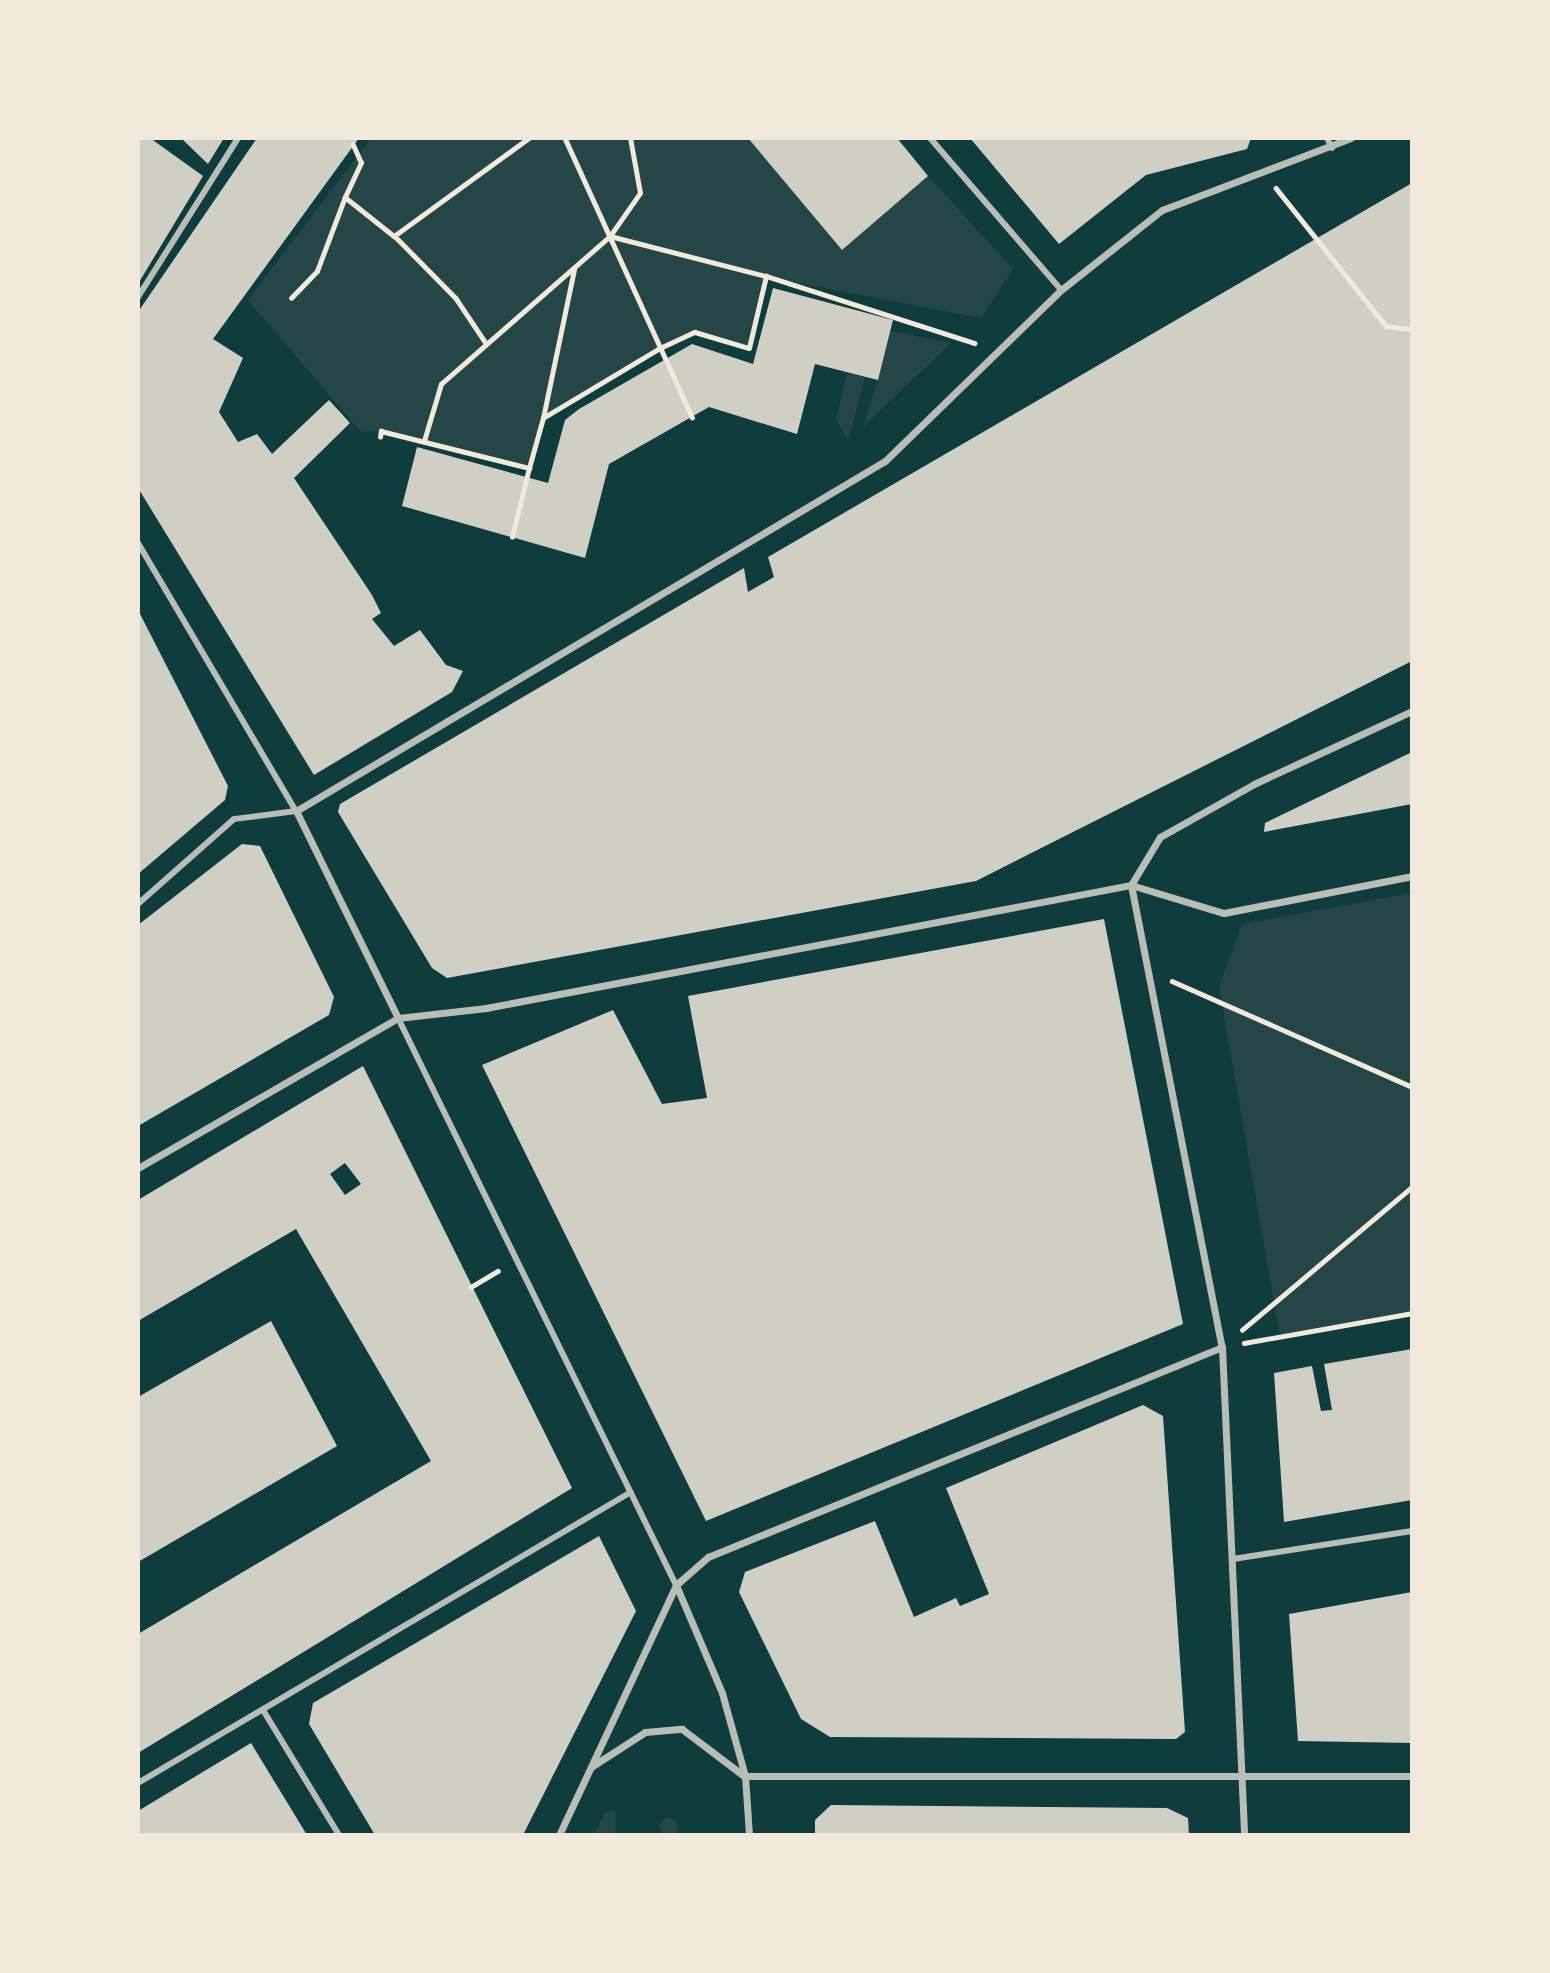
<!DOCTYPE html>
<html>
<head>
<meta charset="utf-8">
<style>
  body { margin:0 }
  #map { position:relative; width:1550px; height:1973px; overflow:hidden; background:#0f3d3e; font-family:Rubik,sans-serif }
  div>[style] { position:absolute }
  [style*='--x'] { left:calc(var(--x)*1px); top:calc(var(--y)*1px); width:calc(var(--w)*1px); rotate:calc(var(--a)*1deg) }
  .green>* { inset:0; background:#244646 }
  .round { border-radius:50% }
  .building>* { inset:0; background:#cfcfc3 }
  .path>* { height:4.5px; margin:-2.25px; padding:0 2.25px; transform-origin:2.25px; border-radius:2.25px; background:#f1e9da }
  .pedestrian>* { height:6px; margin:-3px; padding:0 3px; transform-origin:3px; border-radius:3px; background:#b8beb3 }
  .minor>* { height:7px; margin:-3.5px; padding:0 3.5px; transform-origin:3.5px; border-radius:3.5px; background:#b8beb3 }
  span { translate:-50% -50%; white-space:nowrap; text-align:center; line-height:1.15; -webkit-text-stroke:5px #f1e9da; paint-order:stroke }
  .frame { position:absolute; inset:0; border:140px solid #f1e9da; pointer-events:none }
</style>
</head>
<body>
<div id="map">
  <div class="green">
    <i style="clip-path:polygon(371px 138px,748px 138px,841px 249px,928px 176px,1013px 269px,981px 318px,766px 277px,749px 348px,695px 332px,660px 348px,543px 418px,529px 468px,382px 431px,361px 432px,248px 300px)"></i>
    <i style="clip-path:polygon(891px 331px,951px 343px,863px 427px,878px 380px)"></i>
    <i style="clip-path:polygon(847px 373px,865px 377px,848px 441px,836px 419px)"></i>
    <i style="clip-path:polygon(1412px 893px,1412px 1313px,1280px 1336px,1219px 987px,1242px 924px)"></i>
    <i style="clip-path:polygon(615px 1809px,616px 1835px,594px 1835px,605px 1813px)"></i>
    <i class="round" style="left:660px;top:1818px;width:18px;height:18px"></i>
  </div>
  <div class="building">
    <i style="clip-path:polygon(138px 138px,150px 138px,203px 176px,138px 284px)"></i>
    <i style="clip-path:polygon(181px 138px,224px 138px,208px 164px)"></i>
    <i style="clip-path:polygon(257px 138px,359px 138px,213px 339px,243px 358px,219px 412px,238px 442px,257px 434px,272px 454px,329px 400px,350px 423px,294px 478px,372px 595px,381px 613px,372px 619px,394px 646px,420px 630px,446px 665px,463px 671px,452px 692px,314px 775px,138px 488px,138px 312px)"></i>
    <i style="clip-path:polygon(748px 138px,897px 138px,928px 176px,842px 250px)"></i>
    <i style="clip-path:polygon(970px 138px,1251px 138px,1247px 149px,1146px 175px,1059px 244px)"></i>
    <i style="clip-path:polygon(1412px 183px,1412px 661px,976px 881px,447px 978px,432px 968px,338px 812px,340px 804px,744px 568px,748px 592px,774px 577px,768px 557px)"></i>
    <i style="clip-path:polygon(773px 288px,893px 320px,878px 380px,815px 364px,797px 434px,709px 407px,609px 464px,585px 558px,402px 506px,417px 447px,548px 483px,565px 420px,579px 409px,692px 344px,753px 364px)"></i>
    <i style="clip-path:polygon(138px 610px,228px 786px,225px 800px,138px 874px)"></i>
    <i style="clip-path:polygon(1412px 752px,1412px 804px,1264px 832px,1265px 823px)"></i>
    <i style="clip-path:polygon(242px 844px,260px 846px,334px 997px,329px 1015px,138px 1126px,138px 925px)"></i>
    <i style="clip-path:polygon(1104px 919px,1183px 1324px,706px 1521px,482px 1065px,613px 1010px,662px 1104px,707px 1098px,688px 996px)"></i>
    <i style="clip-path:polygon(evenodd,363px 1066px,572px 1488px,138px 1753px,138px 1634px,431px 1461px,296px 1229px,138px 1321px,138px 1200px,363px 1066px,345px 1163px,361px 1184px,345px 1195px,330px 1174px,345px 1163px)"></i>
    <i style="clip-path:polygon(271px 1321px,337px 1446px,138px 1562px,138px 1397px)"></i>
    <i style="clip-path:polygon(1412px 1349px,1412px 1500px,1284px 1522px,1274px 1373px,1312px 1366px,1321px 1411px,1332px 1410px,1324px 1364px)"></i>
    <i style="clip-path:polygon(1143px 1405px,1163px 1416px,1185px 1732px,1176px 1739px,830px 1737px,801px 1719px,739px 1592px,745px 1572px,875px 1521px,914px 1617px,956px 1598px,960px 1606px,989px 1594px,946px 1488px)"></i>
    <i style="clip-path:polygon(599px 1536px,636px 1611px,523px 1835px,375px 1835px,309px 1724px,313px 1703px)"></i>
    <i style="clip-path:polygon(1412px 1592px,1412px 1743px,1298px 1741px,1289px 1614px)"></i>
    <i style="clip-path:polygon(251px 1743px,307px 1835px,138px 1835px,138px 1811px)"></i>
    <i style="clip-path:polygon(831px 1805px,1167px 1808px,1188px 1818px,1189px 1835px,815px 1835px,815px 1820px)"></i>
  </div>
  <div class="path">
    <i style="--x:565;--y:138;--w:307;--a:65.5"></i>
    <i style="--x:1276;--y:188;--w:176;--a:51.4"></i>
    <i style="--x:1386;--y:326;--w:26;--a:7"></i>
    <i style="--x:345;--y:197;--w:38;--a:-65"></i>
    <i style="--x:361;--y:163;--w:20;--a:-114"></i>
    <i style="--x:610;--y:236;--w:161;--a:14.4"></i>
    <i style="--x:766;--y:276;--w:219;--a:17.8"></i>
    <i style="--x:291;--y:298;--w:37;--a:-46"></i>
    <i style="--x:317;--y:271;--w:79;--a:-69.3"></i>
    <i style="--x:345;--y:197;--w:63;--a:38.5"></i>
    <i style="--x:486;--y:344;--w:54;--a:-123.7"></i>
    <i style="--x:456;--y:299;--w:88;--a:-134.5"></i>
    <i style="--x:394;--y:236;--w:167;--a:-36"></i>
    <i style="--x:543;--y:418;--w:152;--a:-78.2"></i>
    <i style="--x:380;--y:437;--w:6;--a:-81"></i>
    <i style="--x:381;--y:431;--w:153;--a:14"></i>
    <i style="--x:529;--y:468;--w:52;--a:-74.4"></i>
    <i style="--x:543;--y:418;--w:136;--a:-30.9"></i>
    <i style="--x:660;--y:348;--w:38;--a:-25"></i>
    <i style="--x:695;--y:332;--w:56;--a:16.5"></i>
    <i style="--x:749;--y:348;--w:74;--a:-76.7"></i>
    <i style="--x:424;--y:441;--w:59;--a:-73.4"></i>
    <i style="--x:441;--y:384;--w:225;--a:-41.2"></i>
    <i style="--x:610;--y:236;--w:52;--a:-55.1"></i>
    <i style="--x:640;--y:193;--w:56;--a:-100.3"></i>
    <i style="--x:512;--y:537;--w:71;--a:-76.2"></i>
    <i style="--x:1172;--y:981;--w:262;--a:23.8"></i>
    <i style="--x:471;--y:1287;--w:31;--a:-31"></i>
    <i style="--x:1242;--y:1330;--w:222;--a:-40.1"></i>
    <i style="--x:1244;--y:1343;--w:171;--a:-10.1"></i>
  </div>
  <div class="pedestrian">
    <i style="--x:930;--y:138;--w:201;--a:49.2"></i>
    <i style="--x:1327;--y:138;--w:11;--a:63"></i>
    <i style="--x:138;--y:297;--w:188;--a:-57.8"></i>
    <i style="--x:138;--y:543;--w:311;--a:59.5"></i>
    <i style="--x:296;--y:811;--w:63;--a:172.6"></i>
    <i style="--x:234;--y:819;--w:128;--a:138.5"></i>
    <i style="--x:398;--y:1018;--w:631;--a:63.88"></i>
    <i style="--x:1233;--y:1559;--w:181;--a:-8.9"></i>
    <i style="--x:263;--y:1710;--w:146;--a:58.7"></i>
    <i style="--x:138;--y:1783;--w:572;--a:-30.55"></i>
  </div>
  <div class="minor">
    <i style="--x:1131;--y:885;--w:471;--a:78.9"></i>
    <i style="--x:1222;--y:1347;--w:488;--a:87.4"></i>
    <i style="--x:1131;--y:885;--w:56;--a:-58.9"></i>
    <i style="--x:1160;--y:837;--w:110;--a:-29.4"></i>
    <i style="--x:1256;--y:783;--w:172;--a:-24.8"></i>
    <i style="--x:398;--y:1018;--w:231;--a:-116.2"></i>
    <i style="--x:296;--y:811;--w:685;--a:-30.72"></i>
    <i style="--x:885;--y:461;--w:245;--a:-44.2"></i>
    <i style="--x:1061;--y:290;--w:129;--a:-38.4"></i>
    <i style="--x:1162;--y:210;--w:202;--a:-20.9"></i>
    <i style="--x:138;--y:1168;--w:300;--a:-30"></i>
    <i style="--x:398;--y:1018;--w:89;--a:-6.5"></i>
    <i style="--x:486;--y:1008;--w:657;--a:-10.8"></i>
    <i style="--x:1131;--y:885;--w:97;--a:16.8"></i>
    <i style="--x:1224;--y:913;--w:192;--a:-11.1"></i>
    <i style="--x:676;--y:1585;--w:117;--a:66.9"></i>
    <i style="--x:722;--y:1693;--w:86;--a:74.5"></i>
    <i style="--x:745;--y:1776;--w:59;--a:86.1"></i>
    <i style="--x:591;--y:1767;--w:64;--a:-32.9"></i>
    <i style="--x:645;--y:1732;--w:37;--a:-5"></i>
    <i style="--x:682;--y:1729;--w:78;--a:37.2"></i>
    <i style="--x:745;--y:1776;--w:667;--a:0"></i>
    <i style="--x:559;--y:1835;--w:276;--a:-64.9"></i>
    <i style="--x:676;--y:1585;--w:43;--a:-41.2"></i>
    <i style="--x:708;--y:1557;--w:555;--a:-22.22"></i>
  </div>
  <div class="frame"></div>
</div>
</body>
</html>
